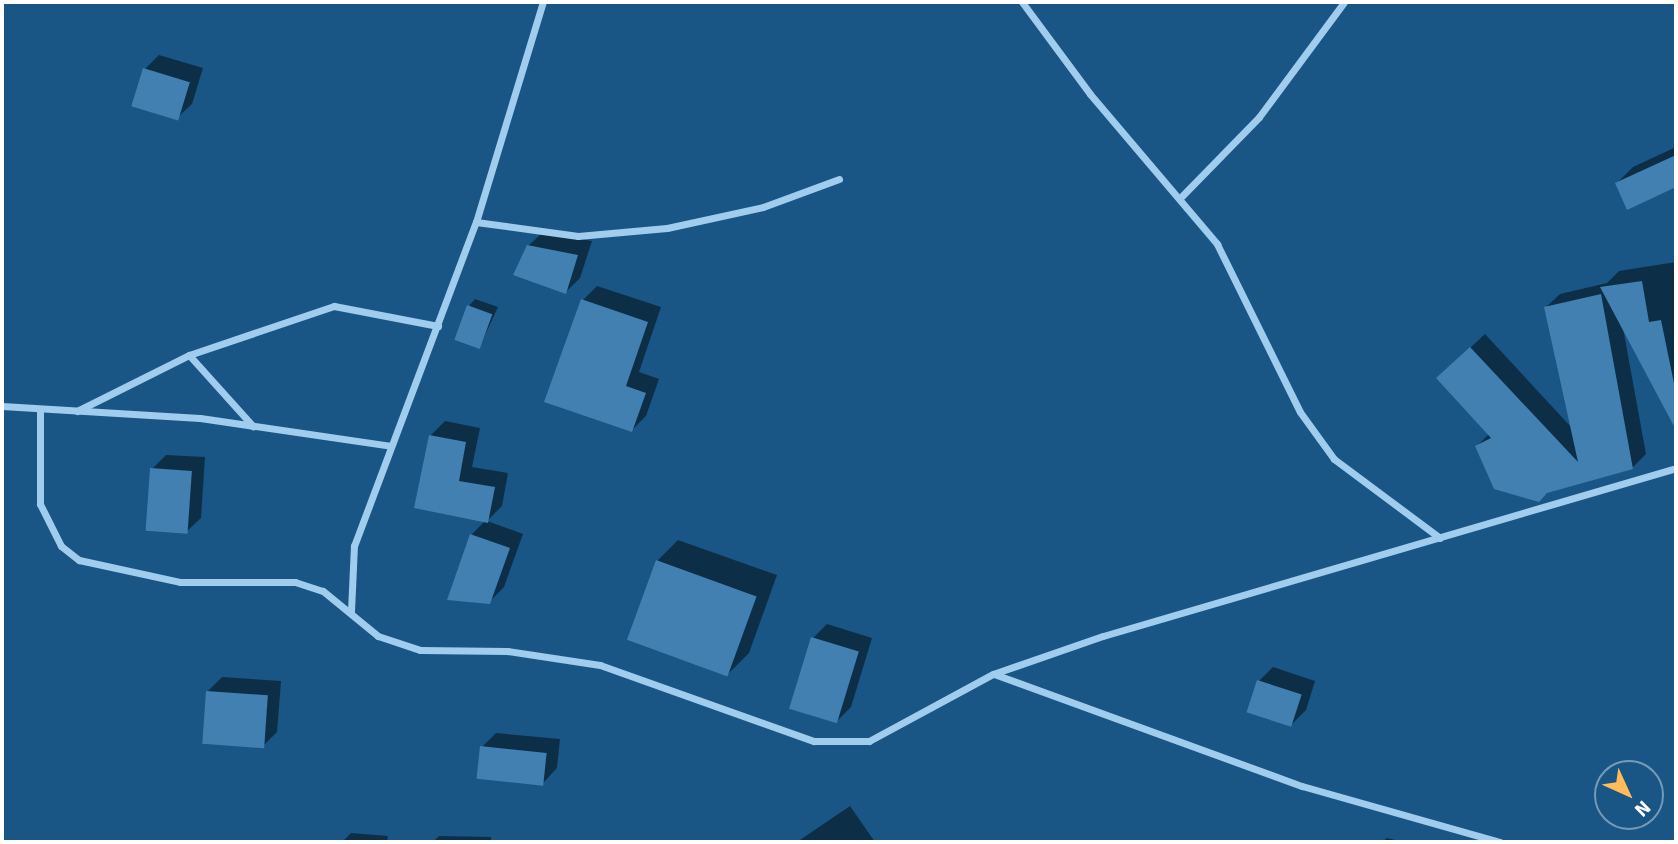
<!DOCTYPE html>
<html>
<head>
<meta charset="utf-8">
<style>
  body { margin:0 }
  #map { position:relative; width:1678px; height:844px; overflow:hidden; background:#195686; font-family:Signika,sans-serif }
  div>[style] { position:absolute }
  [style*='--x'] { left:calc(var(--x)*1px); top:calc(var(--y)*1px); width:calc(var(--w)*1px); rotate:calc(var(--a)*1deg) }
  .shadow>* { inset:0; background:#0007 }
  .building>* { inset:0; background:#4180b0; transform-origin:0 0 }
  .minor>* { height:7px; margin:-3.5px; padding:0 3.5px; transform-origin:3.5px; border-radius:3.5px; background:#a0cced }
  span { translate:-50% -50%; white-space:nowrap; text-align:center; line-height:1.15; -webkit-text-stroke:5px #195686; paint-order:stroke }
  .frame { position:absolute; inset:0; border:4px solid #fff; pointer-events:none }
  .north { position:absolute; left:1594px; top:760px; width:70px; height:70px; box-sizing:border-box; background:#195686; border:2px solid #759ab6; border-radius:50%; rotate:135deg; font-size:19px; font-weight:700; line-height:28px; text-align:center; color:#fff }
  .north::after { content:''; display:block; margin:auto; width:24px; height:32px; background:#ffbc5b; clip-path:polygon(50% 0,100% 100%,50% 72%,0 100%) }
</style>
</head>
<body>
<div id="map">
  <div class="shadow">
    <i style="clip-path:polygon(159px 55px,203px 68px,192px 104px,177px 118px,145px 69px)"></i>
    <i style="clip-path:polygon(1676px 147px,1676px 185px,1628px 208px,1617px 183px,1633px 167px)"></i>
    <i style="clip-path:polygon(543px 232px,592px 241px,580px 278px,566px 292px,528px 246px)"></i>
    <i style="clip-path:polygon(1676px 262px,1676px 426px,1623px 328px,1646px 454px,1632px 468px,1548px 490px,1477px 446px,1489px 434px,1452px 365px,1485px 334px,1572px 428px,1546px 307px,1560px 294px,1607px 283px,1619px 271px)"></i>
    <i style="clip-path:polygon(597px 286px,661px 307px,639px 372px,659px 379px,646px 416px,632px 430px,583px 300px)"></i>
    <i style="clip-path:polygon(475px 299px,498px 307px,480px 346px,469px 306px)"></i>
    <i style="clip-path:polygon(445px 421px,480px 428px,472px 467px,508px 473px,502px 506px,487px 521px,523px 534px,504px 587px,489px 602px,471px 535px,486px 520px,416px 506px,431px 435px)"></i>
    <i style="clip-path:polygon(166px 455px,205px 457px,201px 518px,186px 532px,152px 469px)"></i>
    <i style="clip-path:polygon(678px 540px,777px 575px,749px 653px,728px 674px,657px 561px)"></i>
    <i style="clip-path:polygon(827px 624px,872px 638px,851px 707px,837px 721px,813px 638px)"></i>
    <i style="clip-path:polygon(1273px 667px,1315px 681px,1306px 710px,1292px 724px,1259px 681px)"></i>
    <i style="clip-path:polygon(222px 677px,281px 681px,277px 732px,263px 746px,208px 691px)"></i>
    <i style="clip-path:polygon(496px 733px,560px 739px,557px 768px,543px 783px,482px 747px)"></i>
    <i style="clip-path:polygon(850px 806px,875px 842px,797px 842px)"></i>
    <i style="clip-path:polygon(351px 833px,388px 836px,387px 842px,342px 842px)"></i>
    <i style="clip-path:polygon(439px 836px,491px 837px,491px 842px,433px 842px)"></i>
    <i style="clip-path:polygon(1387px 838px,1403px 842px,1382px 842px)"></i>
  </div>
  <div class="building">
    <i style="left:143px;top:68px;width:49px;height:40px;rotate:17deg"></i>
    <i style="clip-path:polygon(1676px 155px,1676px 187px,1627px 210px,1615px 183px)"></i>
    <i style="clip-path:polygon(527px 245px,578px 255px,566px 294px,513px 275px)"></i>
    <i style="clip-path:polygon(1642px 281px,1649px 322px,1661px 320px,1676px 393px,1676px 430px,1600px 287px)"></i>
    <i style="clip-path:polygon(1601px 294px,1633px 469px,1547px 493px,1539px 502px,1494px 489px,1475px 446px,1491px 438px,1436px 378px,1470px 347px,1578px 462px,1544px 307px)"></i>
    <i style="clip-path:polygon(581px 299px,648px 322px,626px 386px,646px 393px,632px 432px,544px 402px)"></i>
    <i style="left:467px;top:305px;width:27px;height:37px;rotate:20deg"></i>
    <i style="clip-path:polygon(429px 435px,466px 442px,459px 481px,495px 487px,488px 523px,414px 508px)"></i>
    <i style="left:150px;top:468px;width:42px;height:63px;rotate:4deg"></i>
    <i style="clip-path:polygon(470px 534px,510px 548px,490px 604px,447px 600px)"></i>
    <i style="left:656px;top:560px;width:107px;height:85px;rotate:20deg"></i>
    <i style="left:811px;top:637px;width:50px;height:75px;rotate:17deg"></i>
    <i style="left:1257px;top:680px;width:47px;height:34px;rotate:18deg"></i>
    <i style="left:206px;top:691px;width:62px;height:53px;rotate:4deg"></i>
    <i style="left:480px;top:746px;width:67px;height:33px;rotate:6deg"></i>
  </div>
  <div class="minor">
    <i style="--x:1022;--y:2;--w:114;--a:53.5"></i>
    <i style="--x:1090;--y:94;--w:197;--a:49.7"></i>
    <i style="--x:1217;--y:244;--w:187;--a:63.7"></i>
    <i style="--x:1300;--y:412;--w:58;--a:54.1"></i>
    <i style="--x:1334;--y:459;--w:132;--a:36.7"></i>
    <i style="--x:1182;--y:196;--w:110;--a:-45.7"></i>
    <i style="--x:1259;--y:117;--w:143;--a:-53.5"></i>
    <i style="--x:476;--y:222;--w:103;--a:7.8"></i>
    <i style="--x:578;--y:236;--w:89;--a:-5.1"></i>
    <i style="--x:667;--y:228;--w:98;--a:-12.3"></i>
    <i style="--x:763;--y:207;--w:81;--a:-20.2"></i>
    <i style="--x:189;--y:355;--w:96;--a:48"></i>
    <i style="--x:2;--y:406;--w:198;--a:3.5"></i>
    <i style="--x:200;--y:418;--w:193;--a:8.3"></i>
    <i style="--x:40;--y:409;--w:95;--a:90"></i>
    <i style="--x:40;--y:504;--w:47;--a:63.4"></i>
    <i style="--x:61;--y:546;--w:23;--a:38"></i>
    <i style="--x:79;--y:560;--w:103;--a:12.3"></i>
    <i style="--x:180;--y:582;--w:115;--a:0"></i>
    <i style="--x:295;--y:582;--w:29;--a:18"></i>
    <i style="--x:323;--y:591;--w:71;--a:39.3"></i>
    <i style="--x:378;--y:636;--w:44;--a:18.4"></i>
    <i style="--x:420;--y:650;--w:87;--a:0.7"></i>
    <i style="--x:507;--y:651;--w:94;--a:8.6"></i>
    <i style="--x:600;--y:665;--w:227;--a:19.6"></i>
    <i style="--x:814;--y:741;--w:55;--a:0"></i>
    <i style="--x:869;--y:741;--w:141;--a:-28.4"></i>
    <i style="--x:993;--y:674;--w:116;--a:-19.1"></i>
    <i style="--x:1103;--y:636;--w:597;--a:-16.34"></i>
    <i style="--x:77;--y:411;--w:125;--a:-26.6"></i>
    <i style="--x:189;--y:355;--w:153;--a:-18.7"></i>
    <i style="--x:334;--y:306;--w:106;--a:10.9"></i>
    <i style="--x:351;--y:611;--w:65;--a:-87.4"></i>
    <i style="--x:354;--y:546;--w:346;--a:-69.4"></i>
    <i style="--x:476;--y:222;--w:230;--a:-73.1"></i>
    <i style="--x:994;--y:674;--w:328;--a:20"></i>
    <i style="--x:1302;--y:786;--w:206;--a:15.8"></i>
  </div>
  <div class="frame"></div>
  <div class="north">N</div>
</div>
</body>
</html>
